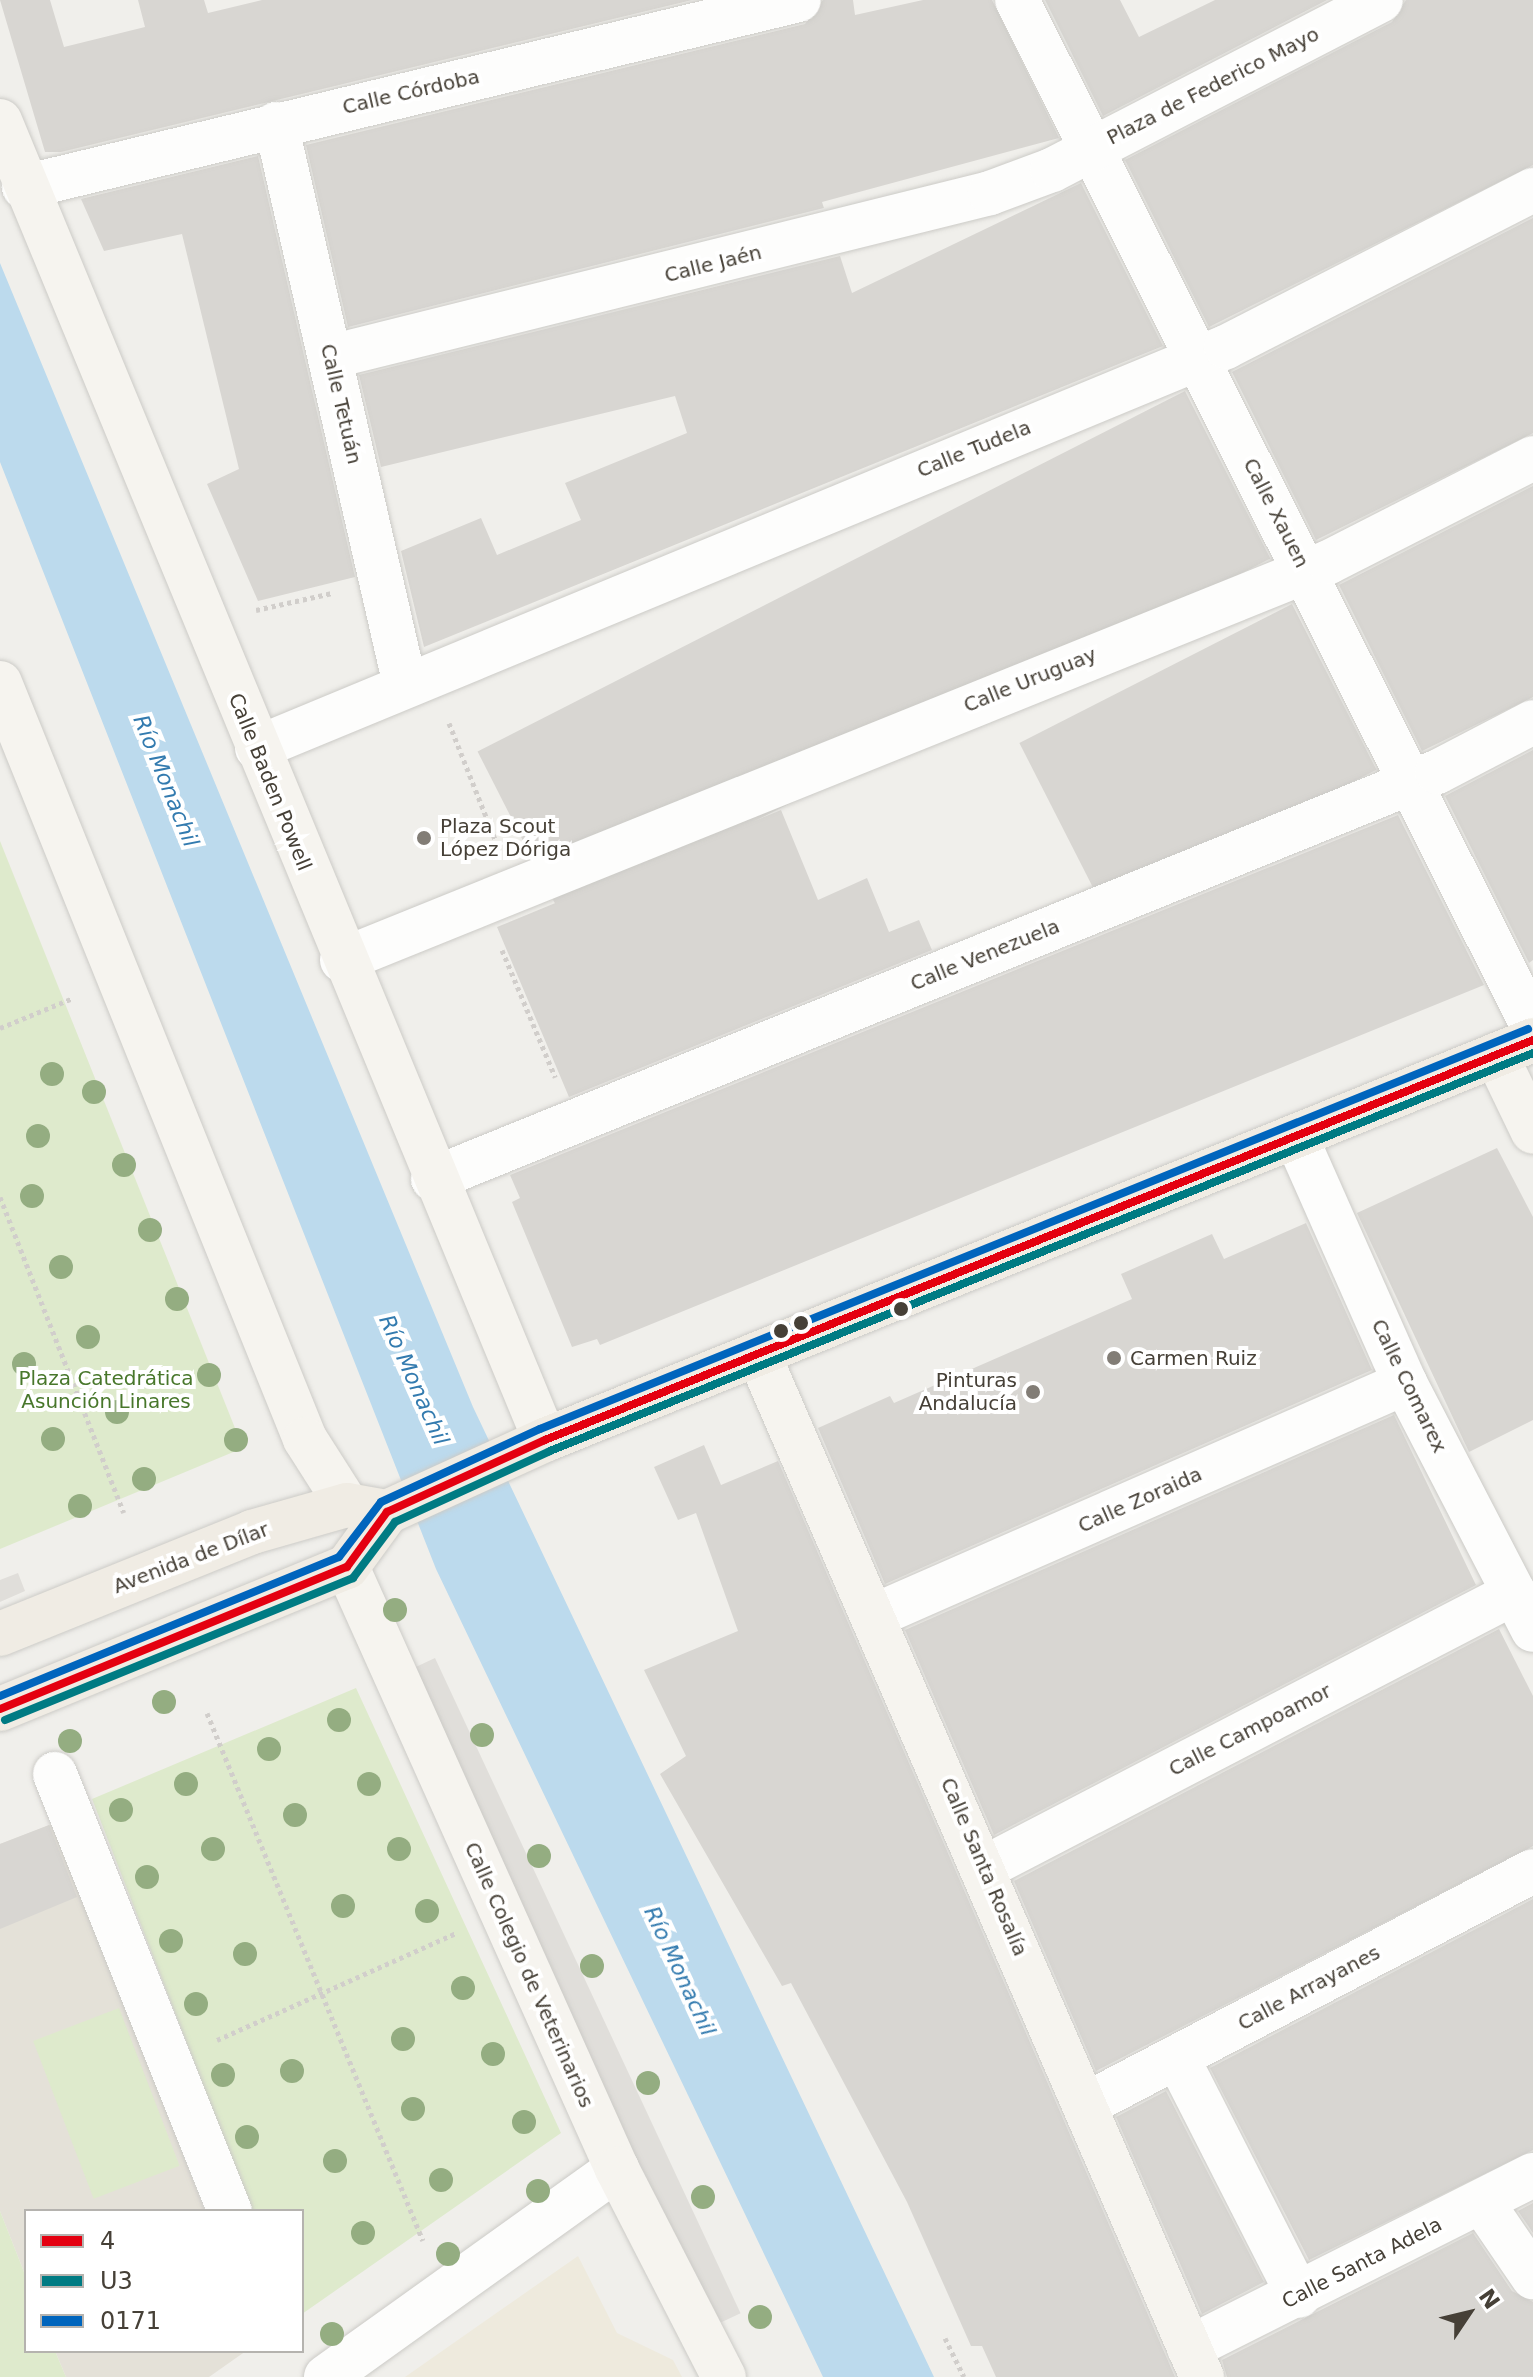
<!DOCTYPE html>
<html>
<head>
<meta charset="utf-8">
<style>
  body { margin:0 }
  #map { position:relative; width:1533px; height:2377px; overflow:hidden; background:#f0efeb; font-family:"DejaVu Sans",sans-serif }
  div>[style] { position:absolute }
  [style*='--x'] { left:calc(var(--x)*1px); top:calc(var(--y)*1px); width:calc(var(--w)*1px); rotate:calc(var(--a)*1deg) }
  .residential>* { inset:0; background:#e4e1d8 }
  .education>* { inset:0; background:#eeeadd }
  .green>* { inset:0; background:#deeacc; transform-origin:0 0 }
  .parking>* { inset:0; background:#e0deda; transform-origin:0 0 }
  .water>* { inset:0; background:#bcdaed }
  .building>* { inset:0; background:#d8d6d2; transform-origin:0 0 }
  .path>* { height:5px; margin-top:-2.5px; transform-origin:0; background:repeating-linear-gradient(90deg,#d1cecb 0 4px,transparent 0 8px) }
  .roads { filter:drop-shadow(0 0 2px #cccbc7) drop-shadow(0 0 2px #cccbc7) }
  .street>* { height:44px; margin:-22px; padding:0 22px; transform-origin:22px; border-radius:22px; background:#fdfdfc }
  .secondary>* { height:44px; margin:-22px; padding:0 22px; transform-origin:22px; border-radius:22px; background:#f6f4ef }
  .primary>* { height:44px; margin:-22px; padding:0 22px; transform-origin:22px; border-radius:22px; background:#f0ece4 }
  .bus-1>* { height:8px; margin:-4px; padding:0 4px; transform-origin:4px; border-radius:4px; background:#e40010 }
  .bus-2>* { height:8px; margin:-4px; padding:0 4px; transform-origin:4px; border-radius:4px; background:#007b83 }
  .bus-3>* { height:8px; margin:-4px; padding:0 4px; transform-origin:4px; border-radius:4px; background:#0065bd }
  .trees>* { width:24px; height:24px; margin:-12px; border-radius:50%; background:#94ad81 }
  .dots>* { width:22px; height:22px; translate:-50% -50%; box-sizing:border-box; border:4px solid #fff; border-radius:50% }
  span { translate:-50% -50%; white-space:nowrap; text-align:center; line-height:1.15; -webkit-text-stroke:8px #fff; paint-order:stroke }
  .street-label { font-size:20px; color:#464037 }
  .poi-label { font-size:20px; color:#464037 }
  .left { translate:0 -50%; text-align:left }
  .right { translate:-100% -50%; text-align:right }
  .park-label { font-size:20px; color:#48772b }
  .water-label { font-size:22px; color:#337baf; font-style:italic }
  .legend { position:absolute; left:24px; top:2209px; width:280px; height:144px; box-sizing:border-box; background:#fff; border:2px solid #b5b3af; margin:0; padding:10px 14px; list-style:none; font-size:24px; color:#464037 }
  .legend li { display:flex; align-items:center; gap:16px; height:40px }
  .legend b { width:40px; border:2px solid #b5b3af }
  .north { position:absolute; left:1429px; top:2273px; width:80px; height:80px; -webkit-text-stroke:6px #fff; paint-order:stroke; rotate:55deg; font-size:22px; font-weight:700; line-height:32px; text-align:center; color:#464037 }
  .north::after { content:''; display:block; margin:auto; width:28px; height:36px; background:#464037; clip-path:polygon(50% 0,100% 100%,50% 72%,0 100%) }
</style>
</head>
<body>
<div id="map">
  <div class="residential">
    <i style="clip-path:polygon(55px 1823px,205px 2211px,26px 2211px,26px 2277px,0 2211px,0 1844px)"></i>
    <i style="clip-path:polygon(55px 2351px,246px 2351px,209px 2377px,66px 2377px)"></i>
  </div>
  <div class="education">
    <i style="clip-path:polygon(578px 2256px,617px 2333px,673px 2360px,682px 2377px,405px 2377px)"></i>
  </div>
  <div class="green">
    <i style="clip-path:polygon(0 841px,243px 1448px,0 1549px)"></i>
    <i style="clip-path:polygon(356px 1688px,561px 2133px,302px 2314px,302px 2211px,252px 2211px,92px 1799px)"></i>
    <i style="left:119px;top:2008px;width:169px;height:92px;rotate:69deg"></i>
    <i style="clip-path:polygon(0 2211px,26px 2277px,26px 2351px,55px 2351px,66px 2377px,0 2377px)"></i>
  </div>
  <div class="parking">
    <i style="clip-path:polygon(18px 1573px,25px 1591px,0 1602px,0 1580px)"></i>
    <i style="left:435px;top:1658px;width:723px;height:36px;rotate:65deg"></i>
  </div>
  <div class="water">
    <i style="clip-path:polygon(0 263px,473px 1407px,934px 2377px,823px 2377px,436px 1569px,0 462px)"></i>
  </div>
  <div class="building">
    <i style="clip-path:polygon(0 0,50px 0,64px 47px,145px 27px,138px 0,204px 0,208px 13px,262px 0,692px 0,61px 152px,45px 152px)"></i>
    <i style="clip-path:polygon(823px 0,853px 0,855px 15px,923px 0,992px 0,1059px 138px,822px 202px,824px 208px,348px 327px,306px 145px,805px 24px)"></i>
    <i style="clip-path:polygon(1045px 0,1120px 0,1139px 37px,1215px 0,1327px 0,1103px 116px)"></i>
    <i style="clip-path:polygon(1406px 0,1533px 0,1533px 165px,1209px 327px,1125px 160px,1392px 22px)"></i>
    <i style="clip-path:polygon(258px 156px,355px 577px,258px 601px,207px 484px,239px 469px,182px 234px,104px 251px,81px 199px)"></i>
    <i style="clip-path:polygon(1081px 183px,1163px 346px,424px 647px,401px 551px,481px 518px,497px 555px,538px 538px,581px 520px,565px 483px,687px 433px,675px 396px,381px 467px,359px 375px,840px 256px,852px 293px)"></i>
    <i style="clip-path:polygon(1533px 218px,1533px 433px,1316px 540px,1232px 372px)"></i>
    <i style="left:1185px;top:391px;width:188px;height:794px;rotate:63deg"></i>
    <i style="clip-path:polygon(1533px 486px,1533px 697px,1422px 751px,1339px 585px)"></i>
    <i style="left:1292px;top:604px;width:186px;height:306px;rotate:63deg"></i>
    <i style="clip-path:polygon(1533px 750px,1533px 960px,1529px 963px,1445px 796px)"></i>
    <i style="clip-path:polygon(781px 810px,818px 900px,867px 878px,889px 932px,919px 920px,932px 950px,569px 1097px,497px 927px)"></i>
    <i style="clip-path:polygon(1398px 815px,1484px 985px,600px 1345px,597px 1339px,572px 1347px,512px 1202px,520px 1198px,510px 1175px)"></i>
    <i style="clip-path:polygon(1497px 1148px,1533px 1217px,1533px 1420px,1469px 1452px,1357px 1213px)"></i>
    <i style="clip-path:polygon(1306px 1223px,1372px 1370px,885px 1584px,818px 1428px,890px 1396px,894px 1403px,1132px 1299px,1121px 1274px,1212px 1234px,1224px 1259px)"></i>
    <i style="clip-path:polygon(1394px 1415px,1476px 1585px,994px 1835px,905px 1630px)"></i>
    <i style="clip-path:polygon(704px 1445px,721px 1485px,778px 1461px,1175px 2377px,996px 2377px,982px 2346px,971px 2346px,907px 2202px,791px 1983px,782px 1986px,660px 1774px,686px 1756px,644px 1670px,738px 1631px,696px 1513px,678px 1520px,654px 1467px)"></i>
    <i style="clip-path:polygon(1499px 1629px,1533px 1696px,1533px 1846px,1096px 2071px,1014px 1881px)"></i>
    <i style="clip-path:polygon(49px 1825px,77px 1897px,0 1929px,0 1844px)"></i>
    <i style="clip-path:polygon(1533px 1899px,1533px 2150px,1309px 2260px,1210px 2068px)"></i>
    <i style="clip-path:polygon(1166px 2091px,1264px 2282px,1202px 2314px,1116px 2117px)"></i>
    <i style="clip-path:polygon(1533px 2203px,1533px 2233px,1518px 2211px)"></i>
    <i style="clip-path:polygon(1473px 2233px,1512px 2291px,1533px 2302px,1533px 2377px,1227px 2377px,1222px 2360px)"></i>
  </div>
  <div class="path">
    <i style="--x:256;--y:610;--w:78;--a:-12.6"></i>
    <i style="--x:449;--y:723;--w:130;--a:68.4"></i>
    <i style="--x:502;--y:950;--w:138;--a:67.3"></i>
    <i style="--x:0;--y:1028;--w:79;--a:-22.3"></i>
    <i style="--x:0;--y:1197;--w:339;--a:68.6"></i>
    <i style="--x:207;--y:1713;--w:570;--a:67.75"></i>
    <i style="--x:217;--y:2040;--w:262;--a:-24.1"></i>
    <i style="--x:945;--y:2338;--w:43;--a:64"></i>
  </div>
  <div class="roads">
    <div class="street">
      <i style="--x:1017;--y:0;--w:1149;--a:63.32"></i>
      <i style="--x:276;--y:124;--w:576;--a:77.05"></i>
      <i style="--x:24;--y:187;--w:797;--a:-13.57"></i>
      <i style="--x:330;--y:357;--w:680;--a:-13.95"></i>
      <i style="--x:990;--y:193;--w:66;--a:-20.4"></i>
      <i style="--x:1052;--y:170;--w:370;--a:-27.3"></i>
      <i style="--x:257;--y:748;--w:1049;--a:-22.48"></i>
      <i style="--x:1226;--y:347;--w:345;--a:-27.1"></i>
      <i style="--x:342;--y:960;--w:1064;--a:-21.96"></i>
      <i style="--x:1329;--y:562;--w:229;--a:-27"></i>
      <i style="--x:1296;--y:1137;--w:269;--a:66.1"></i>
      <i style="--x:1405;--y:1383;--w:278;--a:62.6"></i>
      <i style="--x:433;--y:1179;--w:1083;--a:-22.07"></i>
      <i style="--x:1437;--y:772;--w:108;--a:-27.5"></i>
      <i style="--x:874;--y:1616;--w:580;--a:-23.69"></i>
      <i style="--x:55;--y:1774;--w:471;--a:68.2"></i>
      <i style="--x:986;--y:1867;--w:595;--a:-27.43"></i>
      <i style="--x:1177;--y:2057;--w:268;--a:63"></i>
      <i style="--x:1085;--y:2105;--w:505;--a:-27.58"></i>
      <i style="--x:1492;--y:2217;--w:73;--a:55.7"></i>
      <i style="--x:1189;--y:2348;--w:385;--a:-26.7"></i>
      <i style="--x:326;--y:2377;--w:358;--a:-35.6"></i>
    </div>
    <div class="secondary">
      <i style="--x:0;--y:121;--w:1427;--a:67.55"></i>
      <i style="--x:0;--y:683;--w:815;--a:68.03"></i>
      <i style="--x:305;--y:1439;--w:78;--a:57.5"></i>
      <i style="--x:1496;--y:1055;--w:85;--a:64.3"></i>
      <i style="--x:760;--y:1358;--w:1111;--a:66.55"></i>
      <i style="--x:347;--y:1567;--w:660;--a:65.84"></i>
      <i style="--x:617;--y:2169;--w:234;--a:62.8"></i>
    </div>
    <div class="primary">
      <i style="--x:0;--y:1634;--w:272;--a:-22"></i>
      <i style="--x:252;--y:1532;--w:99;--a:-15.9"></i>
      <i style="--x:347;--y:1505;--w:41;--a:9.9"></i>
      <i style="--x:0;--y:1709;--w:375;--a:-22.3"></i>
      <i style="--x:347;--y:1567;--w:68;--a:-54"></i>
      <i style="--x:387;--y:1512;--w:174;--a:-24.5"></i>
      <i style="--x:545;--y:1440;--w:1066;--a:-22.04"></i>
    </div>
  </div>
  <div class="bus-1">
    <i style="--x:0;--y:1709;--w:375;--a:-22.3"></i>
    <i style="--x:347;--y:1567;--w:68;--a:-54"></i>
    <i style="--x:387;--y:1512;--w:174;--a:-24.5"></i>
    <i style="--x:545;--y:1440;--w:1066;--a:-22.04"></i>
  </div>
  <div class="bus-2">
    <i style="--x:5;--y:1720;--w:376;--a:-22.2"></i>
    <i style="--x:353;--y:1578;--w:70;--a:-53.1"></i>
    <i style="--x:395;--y:1522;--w:170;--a:-24.6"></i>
    <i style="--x:550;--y:1451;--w:1061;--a:-22.04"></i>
  </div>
  <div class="bus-3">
    <i style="--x:0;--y:1696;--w:366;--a:-22.3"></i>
    <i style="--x:339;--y:1557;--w:69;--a:-52.6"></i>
    <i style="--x:381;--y:1502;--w:175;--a:-24.7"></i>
    <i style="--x:540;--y:1429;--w:1066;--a:-22.04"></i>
  </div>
  <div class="trees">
    <i style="left:52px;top:1074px"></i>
    <i style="left:94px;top:1092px"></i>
    <i style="left:38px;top:1136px"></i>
    <i style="left:124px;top:1165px"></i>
    <i style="left:32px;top:1196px"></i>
    <i style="left:150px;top:1230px"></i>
    <i style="left:61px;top:1267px"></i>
    <i style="left:177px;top:1299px"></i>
    <i style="left:88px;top:1337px"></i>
    <i style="left:24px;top:1364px"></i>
    <i style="left:209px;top:1375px"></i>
    <i style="left:117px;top:1412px"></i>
    <i style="left:53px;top:1439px"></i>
    <i style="left:236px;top:1440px"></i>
    <i style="left:144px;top:1479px"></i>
    <i style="left:80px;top:1506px"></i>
    <i style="left:395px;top:1610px"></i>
    <i style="left:164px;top:1702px"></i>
    <i style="left:339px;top:1720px"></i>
    <i style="left:482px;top:1735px"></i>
    <i style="left:70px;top:1741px"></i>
    <i style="left:269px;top:1749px"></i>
    <i style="left:186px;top:1784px"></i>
    <i style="left:369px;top:1784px"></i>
    <i style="left:121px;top:1810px"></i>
    <i style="left:295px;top:1815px"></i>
    <i style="left:213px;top:1849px"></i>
    <i style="left:399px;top:1849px"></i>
    <i style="left:539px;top:1856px"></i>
    <i style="left:147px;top:1877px"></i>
    <i style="left:343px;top:1906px"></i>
    <i style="left:427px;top:1911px"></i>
    <i style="left:171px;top:1941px"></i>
    <i style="left:245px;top:1954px"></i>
    <i style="left:592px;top:1966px"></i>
    <i style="left:463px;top:1988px"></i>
    <i style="left:196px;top:2004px"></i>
    <i style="left:403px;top:2039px"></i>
    <i style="left:493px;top:2054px"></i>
    <i style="left:292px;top:2071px"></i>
    <i style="left:223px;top:2075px"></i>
    <i style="left:648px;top:2083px"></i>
    <i style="left:413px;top:2109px"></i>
    <i style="left:524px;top:2122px"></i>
    <i style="left:247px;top:2137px"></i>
    <i style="left:335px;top:2161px"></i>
    <i style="left:441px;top:2180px"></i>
    <i style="left:538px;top:2191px"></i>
    <i style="left:703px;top:2197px"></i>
    <i style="left:363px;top:2233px"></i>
    <i style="left:448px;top:2254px"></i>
    <i style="left:760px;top:2317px"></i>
    <i style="left:332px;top:2334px"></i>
  </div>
  <div class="dots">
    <i style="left:424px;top:838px;background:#827d76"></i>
    <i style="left:901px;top:1309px;background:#464037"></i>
    <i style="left:801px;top:1323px;background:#464037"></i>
    <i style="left:781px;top:1331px;background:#464037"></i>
    <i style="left:1114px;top:1358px;background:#827d76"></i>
    <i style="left:1033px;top:1392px;background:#827d76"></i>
  </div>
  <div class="street-label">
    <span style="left:1213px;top:86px;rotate:-27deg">Plaza de Federico Mayo</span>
    <span style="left:411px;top:92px;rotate:-13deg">Calle Córdoba</span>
    <span style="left:713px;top:264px;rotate:-14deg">Calle Jaén</span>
    <span style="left:341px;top:404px;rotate:77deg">Calle Tetuán</span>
    <span style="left:974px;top:449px;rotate:-22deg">Calle Tudela</span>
    <span style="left:1276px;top:513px;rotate:63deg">Calle Xauen</span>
    <span style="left:1030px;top:680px;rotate:-22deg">Calle Uruguay</span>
    <span style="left:270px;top:782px;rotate:68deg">Calle Baden Powell</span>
    <span style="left:985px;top:955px;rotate:-22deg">Calle Venezuela</span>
    <span style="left:1409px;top:1386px;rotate:64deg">Calle Comarex</span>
    <span style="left:1140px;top:1500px;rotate:-24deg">Calle Zoraida</span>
    <span style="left:191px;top:1558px;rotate:-21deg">Avenida de Dílar</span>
    <span style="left:1250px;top:1730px;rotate:-27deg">Calle Campoamor</span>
    <span style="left:984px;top:1867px;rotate:67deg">Calle Santa Rosalía</span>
    <span style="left:529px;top:1975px;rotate:66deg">Calle Colegio de Veterinarios</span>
    <span style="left:1309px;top:1988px;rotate:-28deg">Calle Arrayanes</span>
    <span style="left:1362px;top:2263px;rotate:-27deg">Calle Santa Adela</span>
  </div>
  <div class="poi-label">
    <span class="left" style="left:440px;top:838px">Plaza Scout<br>López Dóriga</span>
    <span class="left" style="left:1130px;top:1358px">Carmen Ruiz</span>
    <span class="right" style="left:1017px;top:1392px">Pinturas<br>Andalucía</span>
  </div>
  <div class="park-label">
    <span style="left:106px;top:1390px">Plaza Catedrática<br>Asunción Linares</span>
  </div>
  <div class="water-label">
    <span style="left:166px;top:781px;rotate:68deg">Río Monachil</span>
    <span style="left:414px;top:1380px;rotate:66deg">Río Monachil</span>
    <span style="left:680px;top:1971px;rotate:65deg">Río Monachil</span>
  </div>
  <ul class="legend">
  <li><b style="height:10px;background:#e40010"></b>4</li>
  <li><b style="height:10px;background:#007b83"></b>U3</li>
  <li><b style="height:10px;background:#0065bd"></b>0171</li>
  </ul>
  <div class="north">N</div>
</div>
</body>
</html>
